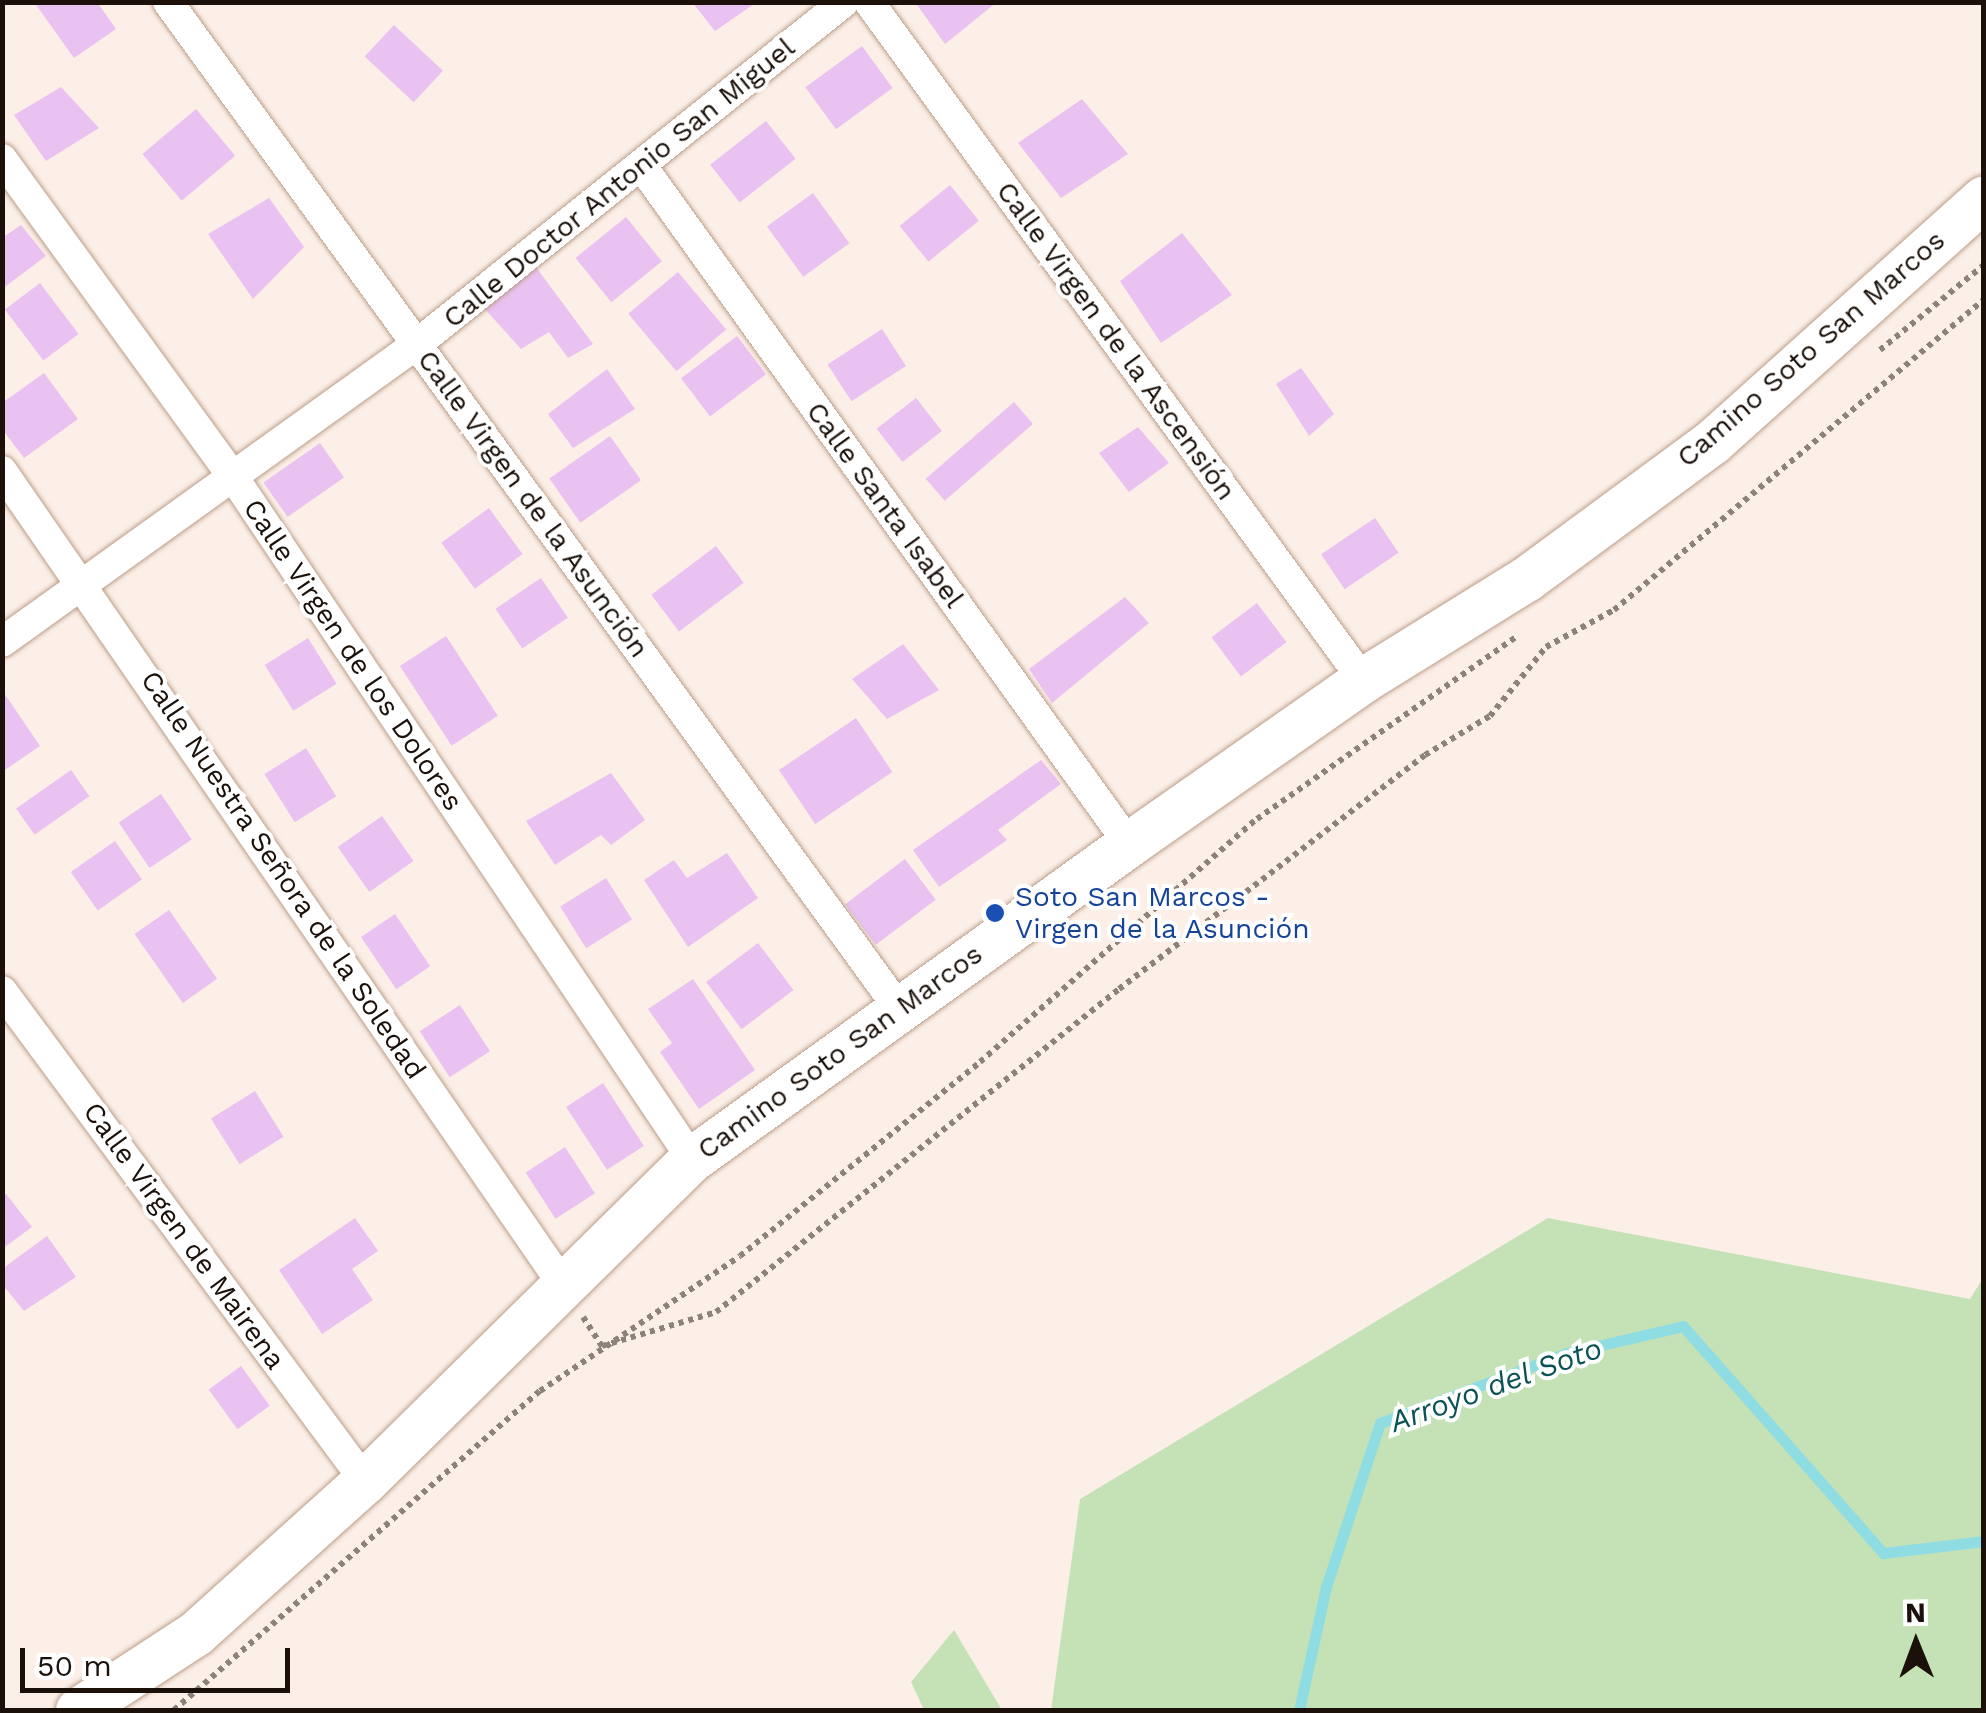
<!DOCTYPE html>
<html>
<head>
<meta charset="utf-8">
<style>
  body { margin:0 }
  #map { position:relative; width:1986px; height:1713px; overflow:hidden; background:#fcefe7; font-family:"Work Sans",sans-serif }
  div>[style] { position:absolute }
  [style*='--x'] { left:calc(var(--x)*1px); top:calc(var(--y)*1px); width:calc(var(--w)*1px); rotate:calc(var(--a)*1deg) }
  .green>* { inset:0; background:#c5e2b7 }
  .stream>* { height:11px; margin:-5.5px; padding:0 5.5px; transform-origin:5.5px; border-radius:5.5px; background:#8fdde2 }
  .building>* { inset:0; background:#eac2f2; transform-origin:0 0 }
  .path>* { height:6px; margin-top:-3px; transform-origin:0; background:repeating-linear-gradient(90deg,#8d827a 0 5px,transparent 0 10px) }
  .roads { filter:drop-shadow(0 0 2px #bb9d89) drop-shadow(0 0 2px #bb9d89) }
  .street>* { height:30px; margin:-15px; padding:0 15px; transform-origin:15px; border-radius:15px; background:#fff }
  .secondary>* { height:45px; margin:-22.5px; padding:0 22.5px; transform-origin:22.5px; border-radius:22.5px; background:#fff }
  .dots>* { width:28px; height:28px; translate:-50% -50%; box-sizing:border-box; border:5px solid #fff; border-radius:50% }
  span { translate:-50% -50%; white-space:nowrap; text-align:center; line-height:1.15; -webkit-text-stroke:8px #fff; paint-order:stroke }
  .street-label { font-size:28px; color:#1b110a }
  .transit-label { font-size:28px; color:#164399 }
  .left { translate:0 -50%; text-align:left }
  .water-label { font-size:30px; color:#0b5256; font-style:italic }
  .frame { position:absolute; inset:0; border:5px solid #1b110a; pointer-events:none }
  .north { position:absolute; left:1866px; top:1593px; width:100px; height:100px; -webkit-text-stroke:8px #fff; paint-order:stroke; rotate:359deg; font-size:28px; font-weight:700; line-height:40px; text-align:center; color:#1b110a }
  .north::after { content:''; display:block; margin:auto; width:35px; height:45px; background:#1b110a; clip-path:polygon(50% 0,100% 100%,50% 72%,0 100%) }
  .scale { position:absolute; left:20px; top:1648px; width:270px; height:45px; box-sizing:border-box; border:5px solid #1b110a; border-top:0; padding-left:12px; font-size:30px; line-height:35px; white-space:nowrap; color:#1b110a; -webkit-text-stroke:8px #fff; paint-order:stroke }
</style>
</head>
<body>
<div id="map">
  <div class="green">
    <i style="clip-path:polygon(1548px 1218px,1970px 1299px,1983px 1278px,1983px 1710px,1051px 1710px,1080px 1499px)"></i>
    <i style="clip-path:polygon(954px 1630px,1002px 1710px,924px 1710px,911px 1682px)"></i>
  </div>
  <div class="stream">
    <i style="--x:1299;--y:1710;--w:126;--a:-77.6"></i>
    <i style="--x:1326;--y:1587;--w:173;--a:-71.8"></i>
    <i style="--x:1380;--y:1423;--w:200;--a:-20.5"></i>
    <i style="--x:1567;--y:1353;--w:119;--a:-13.1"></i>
    <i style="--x:1683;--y:1326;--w:303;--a:48.6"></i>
    <i style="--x:1883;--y:1553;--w:102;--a:-6.8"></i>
  </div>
  <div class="building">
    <i style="clip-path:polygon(34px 2px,97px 2px,116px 29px,74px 58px)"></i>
    <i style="clip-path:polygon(692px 2px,757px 2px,715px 31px)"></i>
    <i style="clip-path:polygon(915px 2px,997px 2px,945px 44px)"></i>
    <i style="left:394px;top:25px;width:67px;height:43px;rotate:43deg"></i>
    <i style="left:862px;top:46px;width:52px;height:70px;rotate:54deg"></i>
    <i style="clip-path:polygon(61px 87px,99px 128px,46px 161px,14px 115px)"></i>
    <i style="clip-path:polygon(1082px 99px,1128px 154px,1061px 198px,1018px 143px)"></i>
    <i style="left:196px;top:109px;width:61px;height:70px;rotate:50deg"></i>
    <i style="left:766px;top:121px;width:48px;height:71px;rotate:52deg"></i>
    <i style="left:950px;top:185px;width:46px;height:65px;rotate:51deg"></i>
    <i style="left:813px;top:193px;width:62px;height:57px;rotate:54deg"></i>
    <i style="clip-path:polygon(269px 198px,304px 247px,253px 299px,208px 234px)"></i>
    <i style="left:626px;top:217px;width:57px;height:65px;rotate:51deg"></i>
    <i style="clip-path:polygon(21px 225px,46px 256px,2px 289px,2px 238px)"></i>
    <i style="clip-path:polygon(1182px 233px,1232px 295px,1161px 343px,1120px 281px)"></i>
    <i style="clip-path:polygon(536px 267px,593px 344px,568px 358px,549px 332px,521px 349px,483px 307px)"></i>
    <i style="left:678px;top:272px;width:75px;height:65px;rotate:50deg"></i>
    <i style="left:40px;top:283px;width:64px;height:44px;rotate:53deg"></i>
    <i style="left:882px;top:329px;width:44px;height:65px;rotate:57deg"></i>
    <i style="left:737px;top:336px;width:48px;height:70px;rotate:53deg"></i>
    <i style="clip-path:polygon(1301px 368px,1334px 414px,1309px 436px,1276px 384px)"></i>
    <i style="clip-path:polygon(607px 369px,635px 409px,573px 448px,548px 414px)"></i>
    <i style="clip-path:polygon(44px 373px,78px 419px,24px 458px,2px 429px,2px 403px)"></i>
    <i style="left:916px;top:398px;width:42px;height:50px;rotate:52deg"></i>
    <i style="left:1014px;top:402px;width:29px;height:117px;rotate:49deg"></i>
    <i style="clip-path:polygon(1138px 427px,1169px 463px,1129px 492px,1099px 453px)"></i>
    <i style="left:610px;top:436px;width:54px;height:74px;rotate:55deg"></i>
    <i style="left:320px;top:443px;width:42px;height:69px;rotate:55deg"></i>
    <i style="left:489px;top:508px;width:57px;height:59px;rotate:54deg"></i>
    <i style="left:1375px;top:518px;width:42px;height:65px;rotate:56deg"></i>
    <i style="left:716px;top:546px;width:46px;height:81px;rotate:53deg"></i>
    <i style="left:541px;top:578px;width:48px;height:55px;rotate:56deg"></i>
    <i style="clip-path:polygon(1125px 597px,1149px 623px,1052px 703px,1029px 669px)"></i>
    <i style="left:1257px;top:603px;width:49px;height:57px;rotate:53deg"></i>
    <i style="left:446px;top:636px;width:95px;height:55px;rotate:57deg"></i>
    <i style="left:308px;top:638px;width:54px;height:51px;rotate:58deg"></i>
    <i style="clip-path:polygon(903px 644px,939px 690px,887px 719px,852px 679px)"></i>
    <i style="clip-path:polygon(2px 690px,40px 746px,2px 772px)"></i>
    <i style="left:856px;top:718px;width:65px;height:93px;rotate:56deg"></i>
    <i style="left:306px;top:748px;width:57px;height:49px;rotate:58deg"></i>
    <i style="clip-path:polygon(1041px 760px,1061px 784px,998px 830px,1007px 840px,939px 887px,913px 850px)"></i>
    <i style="left:71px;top:770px;width:32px;height:67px;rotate:55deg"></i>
    <i style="clip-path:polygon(611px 773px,645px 820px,611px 845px,601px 835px,555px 865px,526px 821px)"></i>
    <i style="left:161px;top:794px;width:55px;height:51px;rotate:56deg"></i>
    <i style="left:382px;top:816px;width:55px;height:54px;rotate:55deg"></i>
    <i style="left:115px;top:841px;width:47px;height:54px;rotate:55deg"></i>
    <i style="clip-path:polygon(727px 853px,758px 898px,688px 947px,644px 880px,674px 860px,687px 878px)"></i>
    <i style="left:905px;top:859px;width:51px;height:75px;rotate:53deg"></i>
    <i style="left:606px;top:878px;width:49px;height:54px;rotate:58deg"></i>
    <i style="left:169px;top:910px;width:84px;height:42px;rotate:55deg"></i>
    <i style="left:395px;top:914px;width:63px;height:41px;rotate:56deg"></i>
    <i style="left:758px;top:943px;width:59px;height:65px;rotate:53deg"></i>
    <i style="clip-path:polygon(693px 979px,755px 1070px,699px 1109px,660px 1052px,672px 1043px,648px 1009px)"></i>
    <i style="left:460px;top:1005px;width:55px;height:48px;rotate:57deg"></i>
    <i style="left:603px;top:1083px;width:75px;height:44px;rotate:57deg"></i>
    <i style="left:255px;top:1091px;width:54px;height:52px;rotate:58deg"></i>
    <i style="left:565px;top:1147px;width:55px;height:47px;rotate:57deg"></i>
    <i style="clip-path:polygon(6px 1194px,32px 1227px,2px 1249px,2px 1197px)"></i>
    <i style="clip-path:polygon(355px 1218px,378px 1251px,352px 1269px,373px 1300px,322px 1334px,279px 1270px)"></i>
    <i style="clip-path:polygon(47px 1236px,76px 1277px,24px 1311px,2px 1284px,2px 1269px)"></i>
    <i style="left:241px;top:1366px;width:49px;height:40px;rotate:54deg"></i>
  </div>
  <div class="path">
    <i style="--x:1880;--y:350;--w:134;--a:-39.3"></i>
    <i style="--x:583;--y:1317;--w:35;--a:57"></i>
    <i style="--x:602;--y:1346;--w:119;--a:-16.6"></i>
    <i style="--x:716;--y:1312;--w:516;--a:-38.71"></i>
    <i style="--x:1119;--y:989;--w:385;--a:-37.4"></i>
    <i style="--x:1425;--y:755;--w:76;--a:-31"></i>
    <i style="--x:1490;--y:716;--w:89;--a:-50.9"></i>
    <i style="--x:1546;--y:647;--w:77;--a:-28.6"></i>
    <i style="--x:1614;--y:610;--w:483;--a:-40"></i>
    <i style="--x:174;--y:1710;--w:486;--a:-41.1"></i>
    <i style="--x:540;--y:1391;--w:241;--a:-34"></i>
    <i style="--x:740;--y:1256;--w:309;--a:-38.9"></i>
    <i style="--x:980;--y:1062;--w:368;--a:-41.3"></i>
    <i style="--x:1257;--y:819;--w:318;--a:-35.1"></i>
  </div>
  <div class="roads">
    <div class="street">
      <i style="--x:168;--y:2;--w:1242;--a:54.01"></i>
      <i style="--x:869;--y:2;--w:839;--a:53.92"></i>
      <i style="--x:2;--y:159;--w:394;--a:54"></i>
      <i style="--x:234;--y:478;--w:821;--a:56.08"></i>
      <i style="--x:641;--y:165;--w:836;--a:54.3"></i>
      <i style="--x:2;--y:471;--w:985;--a:55.42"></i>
      <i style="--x:2;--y:642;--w:511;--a:-35.68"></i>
      <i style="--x:417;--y:344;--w:547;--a:-38.69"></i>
      <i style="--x:2;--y:991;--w:610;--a:53.47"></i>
    </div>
    <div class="secondary">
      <i style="--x:78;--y:1710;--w:141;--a:-33.1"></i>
      <i style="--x:196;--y:1633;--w:227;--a:-42"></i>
      <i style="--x:365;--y:1481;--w:459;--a:-44.6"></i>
      <i style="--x:692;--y:1159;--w:539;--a:-35.78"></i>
      <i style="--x:1129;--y:844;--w:286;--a:-35"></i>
      <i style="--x:1363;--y:680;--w:192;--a:-31.8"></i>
      <i style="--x:1526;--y:579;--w:231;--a:-36.4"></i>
      <i style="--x:1712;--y:442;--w:365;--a:-41.9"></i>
    </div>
  </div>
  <div class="dots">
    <i style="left:995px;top:913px;background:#1a4fb4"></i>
  </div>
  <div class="street-label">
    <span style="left:619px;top:183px;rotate:-39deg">Calle Doctor Antonio San Miguel</span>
    <span style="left:1116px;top:341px;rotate:54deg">Calle Virgen de la Ascensión</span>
    <span style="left:1811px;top:349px;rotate:-41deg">Camino Soto San Marcos</span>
    <span style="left:533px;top:504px;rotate:54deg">Calle Virgen de la Asunción</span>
    <span style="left:885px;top:505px;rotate:54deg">Calle Santa Isabel</span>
    <span style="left:353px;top:655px;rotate:56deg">Calle Virgen de los Dolores</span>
    <span style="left:283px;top:875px;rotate:56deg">Calle Nuestra Señora de la Soledad</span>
    <span style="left:840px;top:1052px;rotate:-36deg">Camino Soto San Marcos</span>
    <span style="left:184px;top:1236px;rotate:54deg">Calle Virgen de Mairena</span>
  </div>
  <div class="transit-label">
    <span class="left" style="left:1015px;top:913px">Soto San Marcos -<br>Virgen de la Asunción</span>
  </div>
  <div class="water-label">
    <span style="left:1496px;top:1385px;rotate:-20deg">Arroyo del Soto</span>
  </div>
  <div class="frame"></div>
  <div class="north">N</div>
  <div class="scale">50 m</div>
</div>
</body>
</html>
